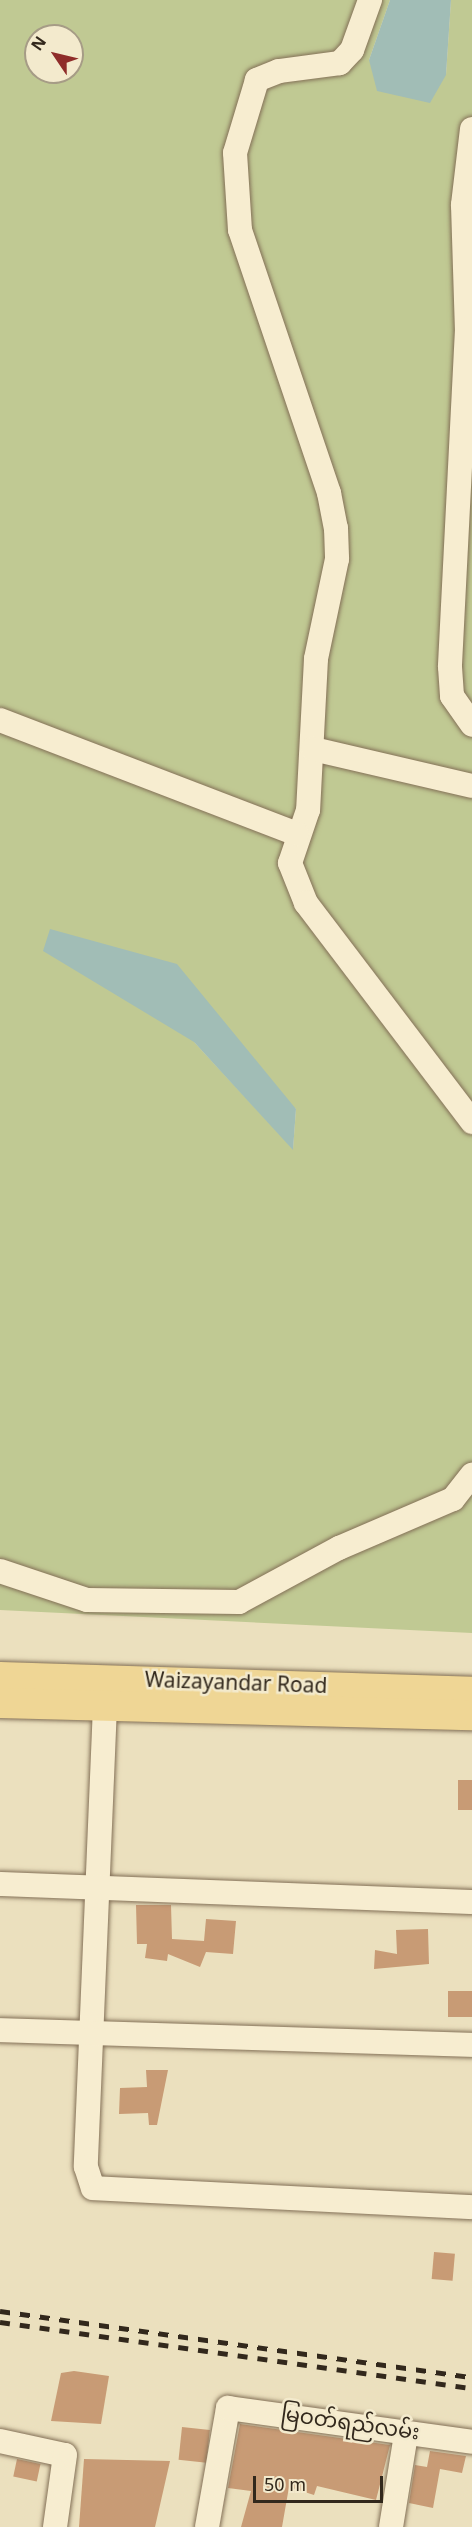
<!DOCTYPE html>
<html>
<head>
<meta charset="utf-8">
<style>
  body { margin:0 }
  #map { position:relative; width:472px; height:2527px; overflow:hidden; background:#ebe0be; font-family:Georgia,"Noto Sans Myanmar",serif }
  div>[style] { position:absolute }
  [style*='--x'] { left:calc(var(--x)*1px); top:calc(var(--y)*1px); width:calc(var(--w)*1px); rotate:calc(var(--a)*1deg) }
  .green>* { inset:0; background:#c0c993 }
  .water>* { inset:0; background:#a1bdb6 }
  .building>* { inset:0; background:#c89b75; transform-origin:0 0 }
  .roads { filter:drop-shadow(0 0 2px #837057) drop-shadow(0 0 2px #837057) }
  .minor>* { height:24px; margin:-12px; padding:0 12px; transform-origin:12px; border-radius:12px; background:#f7edd0 }
  .major>* { height:30px; margin:-15px; padding:0 15px; transform-origin:15px; border-radius:15px; background:#efd695 }
  .rail>* { height:4.5px; margin-top:-2.25px; transform-origin:0; background:repeating-linear-gradient(90deg,#32281c 0 10px,transparent 0 20px) }
  span { translate:-50% -50%; white-space:nowrap; text-align:center; line-height:1.15; -webkit-text-stroke:5px #f3eacd; paint-order:stroke }
  .street-label { font-size:21px; color:#32281c }
  .north { position:absolute; left:24px; top:24px; width:60px; height:60px; box-sizing:border-box; background:#f3eacd; border:2px solid #a69c86; border-radius:50%; rotate:305deg; font-size:16px; font-weight:700; line-height:24px; text-align:center; color:#32281c }
  .north::after { content:''; display:block; margin:auto; width:21px; height:27px; background:#8f2d2a; clip-path:polygon(50% 0,100% 100%,50% 72%,0 100%) }
  .scale { position:absolute; left:253px; top:2476px; width:130px; height:27px; box-sizing:border-box; border:3px solid #32281c; border-top:0; padding-left:8px; font-size:18px; line-height:21px; white-space:nowrap; color:#32281c; -webkit-text-stroke:4px #f3eacd; paint-order:stroke }
</style>
</head>
<body>
<div id="map">
  <div class="green">
    <i style="clip-path:polygon(evenodd,0 0,390px 0,369px 60px,446px 75px,451px 0,472px 0,472px 1633px,0 1610px,0 0,36px 36px,72px 36px,72px 72px,36px 72px,36px 36px,0 0,194px 1042px,296px 1109px,293px 1149px,194px 1042px)"></i>
  </div>
  <div class="water">
    <i style="clip-path:polygon(390px 0,451px 0,446px 75px,430px 103px,377px 91px,369px 60px)"></i>
    <i style="clip-path:polygon(50px 929px,177px 964px,296px 1109px,293px 1150px,194px 1042px,43px 951px)"></i>
  </div>
  <div class="building">
    <i style="left:458px;top:1780px;width:14px;height:30px"></i>
    <i style="clip-path:polygon(136px 1905px,171px 1905px,172px 1939px,204px 1941px,206px 1919px,236px 1921px,233px 1954px,206px 1952px,200px 1967px,168px 1954px,167px 1961px,145px 1958px,147px 1944px,137px 1944px)"></i>
    <i style="clip-path:polygon(428px 1929px,429px 1964px,374px 1969px,375px 1950px,397px 1954px,396px 1930px)"></i>
    <i style="left:448px;top:1991px;width:24px;height:26px"></i>
    <i style="clip-path:polygon(146px 2070px,168px 2070px,157px 2125px,149px 2125px,148px 2113px,119px 2114px,120px 2088px,147px 2087px)"></i>
    <i style="left:434px;top:2252px;width:21px;height:27px;rotate:5deg"></i>
    <i style="clip-path:polygon(74px 2371px,109px 2376px,101px 2424px,51px 2421px,61px 2373px)"></i>
    <i style="clip-path:polygon(240px 2424px,390px 2445px,376px 2500px,317px 2486px,314px 2495px,289px 2487px,282px 2527px,241px 2527px,251px 2491px,228px 2488px)"></i>
    <i style="left:182px;top:2427px;width:28px;height:33px;rotate:6deg"></i>
    <i style="clip-path:polygon(430px 2451px,466px 2456px,462px 2473px,440px 2469px,433px 2508px,409px 2503px,415px 2465px,427px 2467px)"></i>
    <i style="left:17px;top:2459px;width:24px;height:18px;rotate:12deg"></i>
    <i style="clip-path:polygon(84px 2459px,170px 2461px,155px 2527px,79px 2527px)"></i>
  </div>
  <div class="roads">
    <div class="minor">
      <i style="--x:370;--y:0;--w:53;--a:109.8"></i>
      <i style="--x:352;--y:50;--w:18;--a:133"></i>
      <i style="--x:340;--y:63;--w:62;--a:172.5"></i>
      <i style="--x:279;--y:71;--w:24;--a:158"></i>
      <i style="--x:257;--y:80;--w:76;--a:106.8"></i>
      <i style="--x:235;--y:153;--w:77;--a:86.3"></i>
      <i style="--x:240;--y:230;--w:278;--a:71.3"></i>
      <i style="--x:329;--y:493;--w:36;--a:79"></i>
      <i style="--x:336;--y:528;--w:31;--a:88"></i>
      <i style="--x:337;--y:559;--w:102;--a:101.9"></i>
      <i style="--x:316;--y:659;--w:151;--a:93"></i>
      <i style="--x:308;--y:810;--w:56;--a:108.8"></i>
      <i style="--x:290;--y:863;--w:43;--a:68.2"></i>
      <i style="--x:306;--y:903;--w:275;--a:52.8"></i>
      <i style="--x:472;--y:129;--w:77;--a:96.8"></i>
      <i style="--x:463;--y:205;--w:124;--a:88.2"></i>
      <i style="--x:467;--y:329;--w:338;--a:92.9"></i>
      <i style="--x:450;--y:667;--w:29;--a:86"></i>
      <i style="--x:452;--y:696;--w:35;--a:55"></i>
      <i style="--x:0;--y:720;--w:318;--a:21"></i>
      <i style="--x:313;--y:749;--w:163;--a:13.1"></i>
      <i style="--x:0;--y:1571;--w:92;--a:18.4"></i>
      <i style="--x:87;--y:1600;--w:152;--a:0.8"></i>
      <i style="--x:239;--y:1602;--w:114;--a:-28.4"></i>
      <i style="--x:339;--y:1548;--w:124;--a:-23.3"></i>
      <i style="--x:453;--y:1499;--w:31;--a:-52"></i>
      <i style="--x:105;--y:1706;--w:461;--a:92.4"></i>
      <i style="--x:86;--y:2167;--w:22;--a:72"></i>
      <i style="--x:93;--y:2188;--w:379;--a:2.9"></i>
      <i style="--x:0;--y:1884;--w:472;--a:2.2"></i>
      <i style="--x:0;--y:2030;--w:472;--a:1.8"></i>
      <i style="--x:0;--y:2441;--w:66;--a:12.2"></i>
      <i style="--x:65;--y:2455;--w:73;--a:97.9"></i>
      <i style="--x:207;--y:2527;--w:121;--a:-80"></i>
      <i style="--x:228;--y:2408;--w:246;--a:7.9"></i>
      <i style="--x:391;--y:2527;--w:94;--a:-80.8"></i>
    </div>
    <div class="major">
      <i style="--x:0;--y:1677;--w:472;--a:1.8"></i>
      <i style="--x:0;--y:1703;--w:472;--a:1.5"></i>
    </div>
  </div>
  <div class="rail">
    <i style="--x:0;--y:2311;--w:477;--a:8"></i>
    <i style="--x:0;--y:2322;--w:477;--a:8"></i>
  </div>
  <div class="street-label">
    <span style="left:236px;top:1685px;rotate:2deg">Waizayandar Road</span>
    <span style="left:350px;top:2425px;rotate:8deg">မြဝတ်ရည်လမ်း</span>
  </div>
  <div class="north">N</div>
  <div class="scale">50 m</div>
</div>
</body>
</html>
